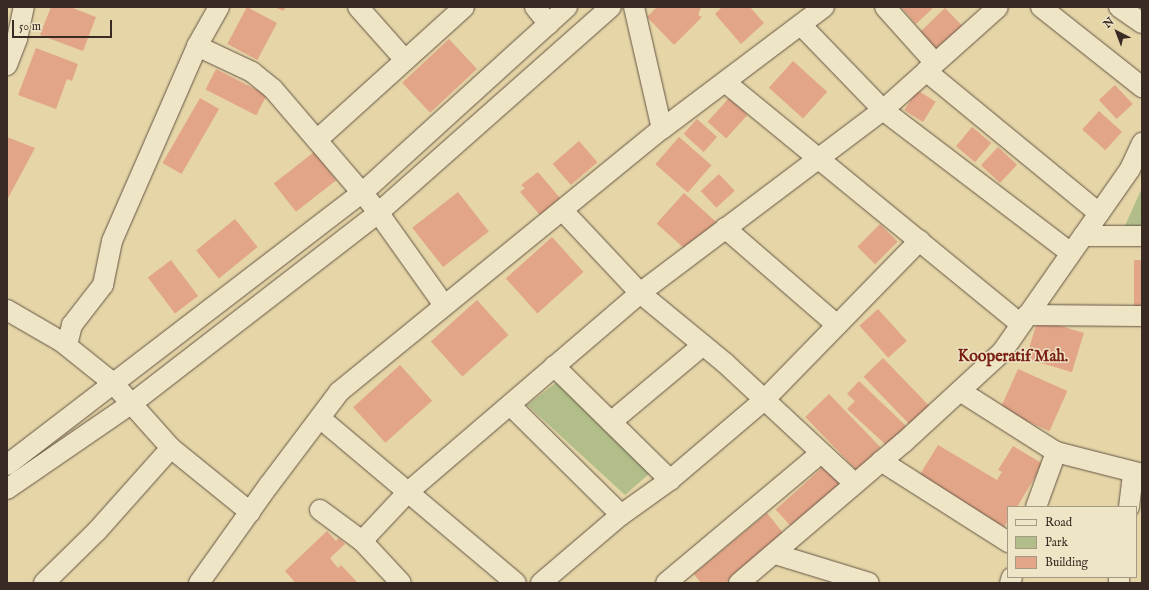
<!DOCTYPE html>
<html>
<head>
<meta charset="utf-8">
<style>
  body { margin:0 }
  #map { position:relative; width:1149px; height:590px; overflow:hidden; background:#e5d5a7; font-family:"IM FELL English",serif }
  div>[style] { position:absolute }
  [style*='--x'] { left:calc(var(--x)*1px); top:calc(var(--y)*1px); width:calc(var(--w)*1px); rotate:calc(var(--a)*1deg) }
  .green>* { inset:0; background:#b1be8a }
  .building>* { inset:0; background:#e2a587; transform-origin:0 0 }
  .roads { filter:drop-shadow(0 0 1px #645544) drop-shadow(0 0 1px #645544) }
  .minor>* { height:20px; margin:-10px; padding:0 10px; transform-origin:10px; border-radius:10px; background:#eee4c6 }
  span { translate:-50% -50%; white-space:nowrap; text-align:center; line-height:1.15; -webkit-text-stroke:3px #eee4c6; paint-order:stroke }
  .district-label { font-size:16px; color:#7a1f14; font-weight:700 }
  .frame { position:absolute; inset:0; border:8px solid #392a23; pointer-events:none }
  .legend { position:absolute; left:1007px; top:506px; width:130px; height:72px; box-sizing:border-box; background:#eee4c6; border:1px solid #a69a85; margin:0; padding:5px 7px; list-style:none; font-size:12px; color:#392a23 }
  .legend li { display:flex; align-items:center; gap:8px; height:20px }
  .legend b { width:20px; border:1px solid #a69a85 }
  .north { position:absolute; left:1097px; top:12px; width:40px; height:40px; -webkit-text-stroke:3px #eee4c6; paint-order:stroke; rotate:318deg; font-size:11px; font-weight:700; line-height:16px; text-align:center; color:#392a23 }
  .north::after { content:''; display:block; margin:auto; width:14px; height:18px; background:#392a23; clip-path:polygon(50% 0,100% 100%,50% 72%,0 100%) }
  .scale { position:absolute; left:12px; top:20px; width:100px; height:18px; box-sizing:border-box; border:2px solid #392a23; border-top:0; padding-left:5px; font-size:12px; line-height:14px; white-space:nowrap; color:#392a23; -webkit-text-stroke:3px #eee4c6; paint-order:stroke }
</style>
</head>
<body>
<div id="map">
  <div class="green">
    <i style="clip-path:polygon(1142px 188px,1142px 230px,1123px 230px)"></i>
    <i style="clip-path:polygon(557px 382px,650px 473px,625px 495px,527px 405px)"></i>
  </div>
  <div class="building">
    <i style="clip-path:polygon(51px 7px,70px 7px,96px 17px,83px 51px,40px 35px)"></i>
    <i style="left:247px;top:7px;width:34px;height:42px;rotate:28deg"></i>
    <i style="clip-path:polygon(275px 7px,286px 7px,283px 11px)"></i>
    <i style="clip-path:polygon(657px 7px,701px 7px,698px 15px,702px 17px,674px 45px,647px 17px)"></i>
    <i style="clip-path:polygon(722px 7px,750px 7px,764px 23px,741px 44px,715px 14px)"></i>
    <i style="clip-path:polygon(901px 7px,934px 7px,916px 24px)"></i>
    <i style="left:945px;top:8px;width:32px;height:35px;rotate:46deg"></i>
    <i style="left:449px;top:39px;width:41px;height:64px;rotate:47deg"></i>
    <i style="clip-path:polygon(36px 48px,78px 64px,72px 81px,67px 79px,56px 109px,18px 95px)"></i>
    <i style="left:793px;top:61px;width:46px;height:36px;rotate:42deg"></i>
    <i style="left:216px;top:69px;width:57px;height:23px;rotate:27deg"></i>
    <i style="left:1115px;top:85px;width:26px;height:22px;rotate:47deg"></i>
    <i style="left:917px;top:90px;width:22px;height:24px;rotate:32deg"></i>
    <i style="left:200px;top:98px;width:22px;height:75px;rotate:30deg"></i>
    <i style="left:729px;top:98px;width:25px;height:32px;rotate:42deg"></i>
    <i style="left:1099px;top:111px;width:31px;height:25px;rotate:42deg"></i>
    <i style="left:697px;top:119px;width:27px;height:20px;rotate:42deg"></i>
    <i style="left:972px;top:127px;width:25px;height:25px;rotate:40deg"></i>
    <i style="clip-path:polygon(7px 137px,35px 148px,7px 200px)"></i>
    <i style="left:679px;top:137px;width:43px;height:36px;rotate:41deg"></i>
    <i style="left:579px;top:141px;width:28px;height:35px;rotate:49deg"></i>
    <i style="left:998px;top:147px;width:26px;height:25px;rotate:43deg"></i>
    <i style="left:314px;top:152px;width:36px;height:51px;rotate:52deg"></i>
    <i style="clip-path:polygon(538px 172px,560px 198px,540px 215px,520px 192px,525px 188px,521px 185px)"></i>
    <i style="left:719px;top:174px;width:23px;height:25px;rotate:47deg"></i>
    <i style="left:458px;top:192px;width:50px;height:58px;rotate:52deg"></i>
    <i style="left:684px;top:193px;width:43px;height:41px;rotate:42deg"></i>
    <i style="left:235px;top:219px;width:36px;height:50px;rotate:51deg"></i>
    <i style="left:880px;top:224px;width:25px;height:32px;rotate:45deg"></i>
    <i style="left:552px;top:237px;width:47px;height:62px;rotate:48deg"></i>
    <i style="left:171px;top:260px;width:45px;height:29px;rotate:53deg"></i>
    <i style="left:1134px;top:260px;width:8px;height:50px"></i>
    <i style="left:477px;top:300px;width:47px;height:62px;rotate:48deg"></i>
    <i style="left:878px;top:309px;width:43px;height:25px;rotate:48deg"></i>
    <i style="left:1038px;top:319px;width:48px;height:41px;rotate:17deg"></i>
    <i style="left:883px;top:358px;width:67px;height:27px;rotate:46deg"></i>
    <i style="left:400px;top:365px;width:48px;height:63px;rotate:48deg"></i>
    <i style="left:1018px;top:369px;width:54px;height:44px;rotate:24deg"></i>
    <i style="clip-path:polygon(859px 381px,906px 426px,887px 446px,847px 409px,855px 401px,847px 394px)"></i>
    <i style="left:829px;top:394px;width:74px;height:33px;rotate:46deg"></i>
    <i style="clip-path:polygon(938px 445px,997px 480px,1002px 472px,998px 470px,1013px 446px,1043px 464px,1017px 507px,1008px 507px,1008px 521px,1004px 527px,919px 476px)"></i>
    <i style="left:824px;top:466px;width:25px;height:65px;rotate:48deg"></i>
    <i style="clip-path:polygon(767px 513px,784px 534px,725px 583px,701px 583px,694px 574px)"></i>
    <i style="clip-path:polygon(327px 531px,336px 541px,339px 538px,345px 544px,330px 558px,338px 568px,341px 565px,358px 583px,292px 583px,294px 581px,285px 571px)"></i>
  </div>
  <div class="roads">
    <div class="minor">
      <i style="--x:358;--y:7;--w:71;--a:48.4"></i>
      <i style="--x:535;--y:7;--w:22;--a:51"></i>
      <i style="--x:634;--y:7;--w:125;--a:77.1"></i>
      <i style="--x:885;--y:7;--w:75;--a:48.2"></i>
      <i style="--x:1041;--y:7;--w:129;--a:38.4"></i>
      <i style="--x:1119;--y:7;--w:28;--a:35"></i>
      <i style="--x:801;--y:25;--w:118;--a:46"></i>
      <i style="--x:883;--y:110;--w:236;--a:37.3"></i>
      <i style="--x:197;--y:46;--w:61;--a:25.3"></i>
      <i style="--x:252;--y:72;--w:27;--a:39"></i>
      <i style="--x:273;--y:89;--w:157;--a:49.4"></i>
      <i style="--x:375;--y:208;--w:119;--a:54.6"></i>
      <i style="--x:7;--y:65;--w:28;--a:-69"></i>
      <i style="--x:17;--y:39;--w:33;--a:-78"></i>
      <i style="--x:926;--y:71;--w:224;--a:39.4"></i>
      <i style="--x:725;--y:82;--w:382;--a:39.3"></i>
      <i style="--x:317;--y:140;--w:198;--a:-42.1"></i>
      <i style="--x:563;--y:211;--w:112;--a:46.8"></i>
      <i style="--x:640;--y:293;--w:110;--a:39.5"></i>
      <i style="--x:725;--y:363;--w:176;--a:42.9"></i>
      <i style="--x:725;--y:228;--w:148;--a:40.9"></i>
      <i style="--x:1083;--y:236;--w:59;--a:0"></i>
      <i style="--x:7;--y:310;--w:64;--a:30.2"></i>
      <i style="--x:62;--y:342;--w:64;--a:38.7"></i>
      <i style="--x:112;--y:382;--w:89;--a:48.2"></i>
      <i style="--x:171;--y:448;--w:102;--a:39"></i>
      <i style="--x:1027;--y:315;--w:115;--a:0.5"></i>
      <i style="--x:67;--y:345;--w:21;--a:-76"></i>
      <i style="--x:72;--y:325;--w:51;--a:-52.2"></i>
      <i style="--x:103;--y:285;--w:45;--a:-78.4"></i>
      <i style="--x:112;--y:241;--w:213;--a:-66.4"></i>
      <i style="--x:197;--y:46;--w:45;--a:-60.6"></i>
      <i style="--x:554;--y:366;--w:163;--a:44.5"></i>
      <i style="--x:960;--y:391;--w:114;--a:32.4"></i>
      <i style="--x:1056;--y:452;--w:89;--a:14.3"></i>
      <i style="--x:510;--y:405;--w:156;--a:44.7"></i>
      <i style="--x:320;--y:418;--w:256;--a:40.1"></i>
      <i style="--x:611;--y:422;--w:120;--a:-39.9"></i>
      <i style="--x:881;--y:461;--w:151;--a:32.5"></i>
      <i style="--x:7;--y:465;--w:447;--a:-37.5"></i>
      <i style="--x:362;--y:193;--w:277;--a:-42.2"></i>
      <i style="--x:7;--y:489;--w:155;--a:-34.5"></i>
      <i style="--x:135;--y:401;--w:307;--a:-37.7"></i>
      <i style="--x:378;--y:213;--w:311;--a:-41.5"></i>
      <i style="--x:1036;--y:507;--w:59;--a:-70"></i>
      <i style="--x:1129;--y:507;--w:35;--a:-83"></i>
      <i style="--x:320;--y:510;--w:52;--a:36.4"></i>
      <i style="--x:362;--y:541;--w:67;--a:-46.8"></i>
      <i style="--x:408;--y:492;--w:306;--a:-40.6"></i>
      <i style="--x:640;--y:293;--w:304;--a:-37"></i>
      <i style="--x:883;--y:110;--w:154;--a:-41.8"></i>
      <i style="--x:362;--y:541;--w:57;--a:47.1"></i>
      <i style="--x:775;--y:554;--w:98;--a:17.1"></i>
      <i style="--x:44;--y:583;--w:74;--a:-44.5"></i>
      <i style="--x:97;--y:531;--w:111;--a:-48.3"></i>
      <i style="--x:199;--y:583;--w:120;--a:-54.5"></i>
      <i style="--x:269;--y:485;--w:116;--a:-53"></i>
      <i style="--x:339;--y:392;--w:417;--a:-39.2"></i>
      <i style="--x:662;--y:129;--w:203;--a:-37"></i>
      <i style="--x:541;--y:583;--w:105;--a:-40.4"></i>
      <i style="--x:621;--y:515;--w:60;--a:-35.5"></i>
      <i style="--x:670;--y:480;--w:123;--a:-40.4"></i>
      <i style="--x:764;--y:400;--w:223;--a:-45.7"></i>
      <i style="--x:666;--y:583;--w:202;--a:-40"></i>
      <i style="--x:739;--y:583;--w:216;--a:-40.5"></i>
      <i style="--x:903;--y:443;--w:134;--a:-42.6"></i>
      <i style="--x:1002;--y:352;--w:223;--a:-55"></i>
      <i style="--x:1130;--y:169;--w:29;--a:-65"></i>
      <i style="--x:1010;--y:583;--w:6;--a:-72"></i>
      <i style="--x:1119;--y:583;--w:6;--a:-90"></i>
    </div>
  </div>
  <div class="district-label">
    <span style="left:1013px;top:357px">Kooperatif Mah.</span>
  </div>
  <div class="frame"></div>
  <ul class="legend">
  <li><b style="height:5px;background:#eee4c6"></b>Road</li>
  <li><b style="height:11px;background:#b1be8a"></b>Park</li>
  <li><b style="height:11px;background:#e2a587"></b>Building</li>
  </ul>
  <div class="north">N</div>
  <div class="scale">50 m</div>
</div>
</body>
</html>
